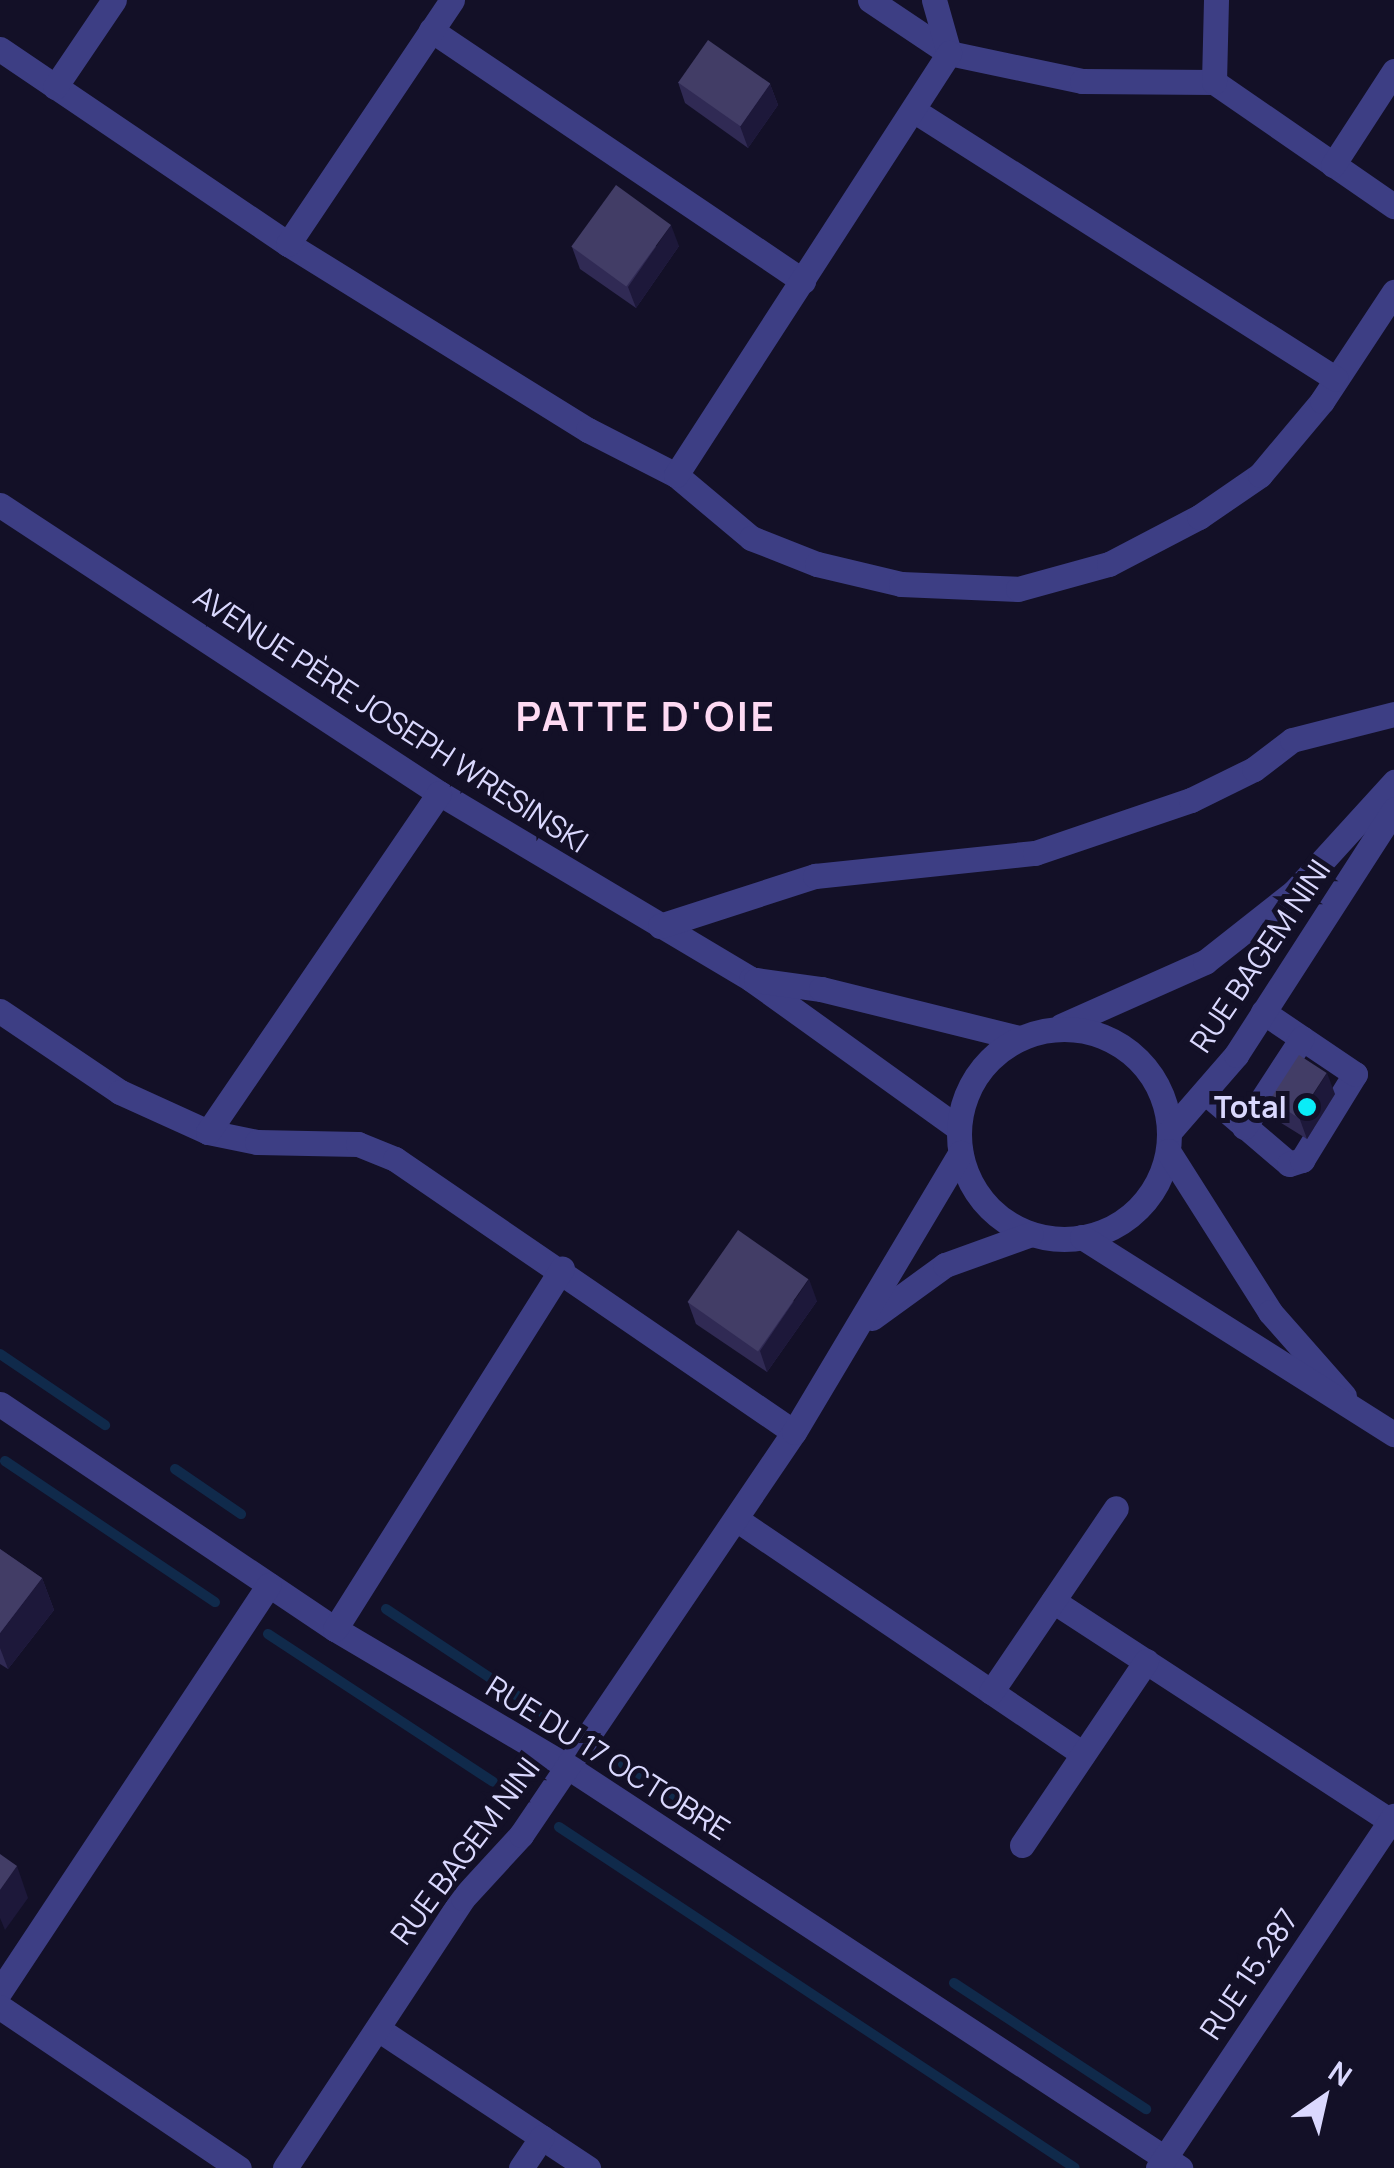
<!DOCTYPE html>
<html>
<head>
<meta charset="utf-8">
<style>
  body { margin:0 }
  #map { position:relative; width:1394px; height:2168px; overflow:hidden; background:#131027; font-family:Manrope,sans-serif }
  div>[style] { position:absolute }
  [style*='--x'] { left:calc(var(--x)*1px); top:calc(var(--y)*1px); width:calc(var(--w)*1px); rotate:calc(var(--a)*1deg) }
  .stream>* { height:10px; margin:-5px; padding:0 5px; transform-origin:5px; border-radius:5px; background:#102a4b }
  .minor>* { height:25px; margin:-12.5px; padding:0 12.5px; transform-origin:12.5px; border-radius:12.5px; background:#3d3e84 }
  .minor>.ring { margin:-12.5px; padding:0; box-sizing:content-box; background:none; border:25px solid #3d3e84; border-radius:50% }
  .wall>* { inset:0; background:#302a54 }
  .shaded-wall>* { inset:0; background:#1d183a }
  .building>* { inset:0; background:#423d66; transform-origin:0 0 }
  .dots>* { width:28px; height:28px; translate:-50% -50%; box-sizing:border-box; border:5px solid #131027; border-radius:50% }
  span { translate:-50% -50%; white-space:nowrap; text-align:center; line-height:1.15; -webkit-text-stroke:10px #131027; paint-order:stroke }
  .street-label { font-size:30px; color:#dad8fe }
  .poi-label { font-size:30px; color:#dad8fe; font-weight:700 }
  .right { translate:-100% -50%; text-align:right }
  .district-label { font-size:40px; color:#fedaf3; font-weight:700; letter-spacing:2.5px }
  .north { position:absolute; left:1274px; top:2048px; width:100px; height:100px; -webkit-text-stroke:8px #131027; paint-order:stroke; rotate:34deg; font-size:28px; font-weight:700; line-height:40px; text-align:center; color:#dad8fe }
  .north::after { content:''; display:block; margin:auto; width:35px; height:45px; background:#dad8fe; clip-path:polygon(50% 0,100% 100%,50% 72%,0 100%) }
</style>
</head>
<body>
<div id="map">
  <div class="stream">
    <i style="--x:0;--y:1354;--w:127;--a:34.1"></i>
    <i style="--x:5;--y:1461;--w:253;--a:33.9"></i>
    <i style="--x:175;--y:1469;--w:80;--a:34.3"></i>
    <i style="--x:386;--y:1609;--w:192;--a:33.5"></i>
    <i style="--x:268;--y:1634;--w:269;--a:33.3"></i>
    <i style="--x:623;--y:1764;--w:77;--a:31.2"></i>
    <i style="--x:559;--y:1827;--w:618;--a:33.46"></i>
    <i style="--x:954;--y:1983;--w:230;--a:33.3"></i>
  </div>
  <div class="minor">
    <i style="--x:870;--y:0;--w:95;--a:33.9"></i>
    <i style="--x:949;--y:53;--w:136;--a:11.9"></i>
    <i style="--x:1082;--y:81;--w:132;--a:0.4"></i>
    <i style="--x:1214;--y:82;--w:219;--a:34.6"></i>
    <i style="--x:934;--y:0;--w:55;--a:74.2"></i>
    <i style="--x:431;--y:30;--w:449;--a:34"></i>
    <i style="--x:0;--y:49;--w:348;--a:34.1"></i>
    <i style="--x:288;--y:244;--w:353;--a:31.8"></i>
    <i style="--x:588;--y:430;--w:99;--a:27.1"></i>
    <i style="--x:676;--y:475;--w:98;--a:40"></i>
    <i style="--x:751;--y:538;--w:71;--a:21.5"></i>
    <i style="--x:817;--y:564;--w:86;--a:13.4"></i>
    <i style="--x:901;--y:584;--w:117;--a:2.4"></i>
    <i style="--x:1018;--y:589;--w:94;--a:-15.4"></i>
    <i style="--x:1109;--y:564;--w:102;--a:-27.6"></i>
    <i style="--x:1199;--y:517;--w:74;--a:-34.5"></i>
    <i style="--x:1260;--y:475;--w:97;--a:-50"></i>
    <i style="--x:1322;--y:401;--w:131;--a:-56.6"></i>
    <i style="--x:1214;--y:82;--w:82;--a:-88.6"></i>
    <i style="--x:55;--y:87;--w:105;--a:-55.9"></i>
    <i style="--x:913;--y:110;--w:501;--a:32.45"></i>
    <i style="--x:1333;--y:165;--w:112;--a:-57"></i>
    <i style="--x:288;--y:244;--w:294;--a:-56.1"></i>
    <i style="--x:676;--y:475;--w:503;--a:-57.1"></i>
    <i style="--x:0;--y:505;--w:525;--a:33.27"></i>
    <i style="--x:439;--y:793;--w:363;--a:30.8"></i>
    <i style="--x:751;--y:979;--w:255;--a:35.7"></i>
    <i style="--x:660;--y:926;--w:163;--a:-17.9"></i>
    <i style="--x:815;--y:876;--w:221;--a:-6"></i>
    <i style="--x:1035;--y:853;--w:165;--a:-18.8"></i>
    <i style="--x:1191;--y:800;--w:70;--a:-26.2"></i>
    <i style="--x:1254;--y:769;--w:48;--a:-37.3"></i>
    <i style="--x:1292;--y:740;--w:105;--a:-14.3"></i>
    <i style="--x:756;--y:980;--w:66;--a:7.9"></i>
    <i style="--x:821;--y:989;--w:204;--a:13.9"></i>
    <i style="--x:0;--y:1011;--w:145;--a:34"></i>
    <i style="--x:120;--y:1092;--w:97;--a:24.4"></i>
    <i style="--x:208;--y:1132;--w:50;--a:11.5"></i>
    <i style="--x:257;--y:1142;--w:101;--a:1.1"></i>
    <i style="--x:358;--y:1144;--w:40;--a:22"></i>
    <i style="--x:395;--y:1159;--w:483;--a:34.4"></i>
    <i style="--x:1061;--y:1026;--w:158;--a:-24"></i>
    <i style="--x:1205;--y:962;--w:113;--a:-38.2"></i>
    <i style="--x:1294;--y:892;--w:149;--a:-47.7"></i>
    <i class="ring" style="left:959px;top:1029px;width:185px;height:185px"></i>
    <i style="--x:1206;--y:1093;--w:109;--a:40.5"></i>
    <i style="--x:1289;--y:1164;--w:14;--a:-17"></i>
    <i style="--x:1302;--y:1160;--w:101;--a:-58.4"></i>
    <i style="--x:1355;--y:1074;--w:111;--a:-146"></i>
    <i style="--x:1244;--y:1127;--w:106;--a:-56.9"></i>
    <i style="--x:1170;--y:1131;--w:101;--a:-49"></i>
    <i style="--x:1236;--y:1055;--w:292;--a:-57.2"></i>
    <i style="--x:208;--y:1132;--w:410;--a:-55.7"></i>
    <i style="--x:1168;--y:1151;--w:191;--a:57.6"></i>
    <i style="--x:1270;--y:1312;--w:112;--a:48.6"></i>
    <i style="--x:1082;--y:1237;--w:369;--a:32.3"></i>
    <i style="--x:872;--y:1318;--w:90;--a:-36"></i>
    <i style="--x:945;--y:1265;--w:91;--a:-19.8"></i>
    <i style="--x:0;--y:1404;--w:404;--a:33.9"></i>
    <i style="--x:335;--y:1629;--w:271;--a:30.6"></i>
    <i style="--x:568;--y:1767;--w:732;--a:33.23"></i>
    <i style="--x:736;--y:1519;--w:419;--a:34.1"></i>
    <i style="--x:1053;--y:1601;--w:407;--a:33.1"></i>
    <i style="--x:335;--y:1629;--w:426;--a:-57.8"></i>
    <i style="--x:991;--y:1692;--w:222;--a:-55.8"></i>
    <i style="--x:1022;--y:1845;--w:222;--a:-56"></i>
    <i style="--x:0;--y:1991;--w:487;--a:-56.5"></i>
    <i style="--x:0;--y:2007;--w:288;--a:34"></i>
    <i style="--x:378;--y:2029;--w:252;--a:33.5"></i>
    <i style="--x:285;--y:2168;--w:323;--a:-56.6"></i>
    <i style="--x:463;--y:1898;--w:86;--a:-47.4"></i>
    <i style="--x:521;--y:1835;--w:487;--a:-55.9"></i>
    <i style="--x:794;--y:1432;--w:325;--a:-59.2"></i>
    <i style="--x:521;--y:2168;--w:37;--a:-56"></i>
    <i style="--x:1158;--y:2168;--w:424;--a:-56.2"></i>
  </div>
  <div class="wall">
    <i style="clip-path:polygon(678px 82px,770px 84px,778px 105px,748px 148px,685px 103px)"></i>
    <i style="clip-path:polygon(679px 246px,636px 308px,580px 269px,572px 247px)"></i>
    <i style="clip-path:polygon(1335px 1094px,1307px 1139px,1278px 1121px,1271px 1100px)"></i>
    <i style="clip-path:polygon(817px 1301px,767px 1372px,696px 1324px,688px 1302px)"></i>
    <i style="clip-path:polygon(0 1549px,42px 1578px,54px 1610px,8px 1669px,0 1664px)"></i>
  </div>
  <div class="shaded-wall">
    <i style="clip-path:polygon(770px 84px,778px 105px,748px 148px,740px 126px)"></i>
    <i style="clip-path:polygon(671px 225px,679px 246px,636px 308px,628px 287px)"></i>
    <i style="clip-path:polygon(1327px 1073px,1335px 1094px,1307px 1139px,1299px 1117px)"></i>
    <i style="clip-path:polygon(809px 1279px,817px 1301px,767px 1372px,760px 1351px)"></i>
    <i style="clip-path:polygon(42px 1578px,54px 1610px,8px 1669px,0 1648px,0 1633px)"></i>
    <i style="clip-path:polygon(17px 1866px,28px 1898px,5px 1930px,0 1918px,0 1890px)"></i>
  </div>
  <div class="building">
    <i style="left:708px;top:40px;width:76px;height:52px;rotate:35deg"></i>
    <i style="left:616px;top:185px;width:68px;height:76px;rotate:36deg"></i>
    <i style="left:1299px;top:1055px;width:33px;height:53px;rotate:33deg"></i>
    <i style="left:738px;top:1230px;width:86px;height:88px;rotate:35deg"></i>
    <i style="clip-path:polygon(0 1549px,42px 1578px,0 1633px)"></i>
    <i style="clip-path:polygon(0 1854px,17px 1866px,0 1890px)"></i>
  </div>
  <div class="dots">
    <i style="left:1307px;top:1107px;background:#0aecf7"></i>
  </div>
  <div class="street-label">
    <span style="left:391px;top:719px;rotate:33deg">AVENUE PÈRE JOSEPH WRESINSKI</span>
    <span style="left:1260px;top:956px;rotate:-56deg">RUE BAGEM NINI</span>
    <span style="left:608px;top:1758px;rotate:32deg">RUE DU 17 OCTOBRE</span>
    <span style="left:465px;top:1851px;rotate:-53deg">RUE BAGEM NINI</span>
    <span style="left:1249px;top:1974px;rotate:-56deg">RUE 15.287</span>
  </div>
  <div class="poi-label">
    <span class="right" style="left:1287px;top:1107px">Total</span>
  </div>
  <div class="district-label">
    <span style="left:646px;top:716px">PATTE D'OIE</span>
  </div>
  <div class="north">N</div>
</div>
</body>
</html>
